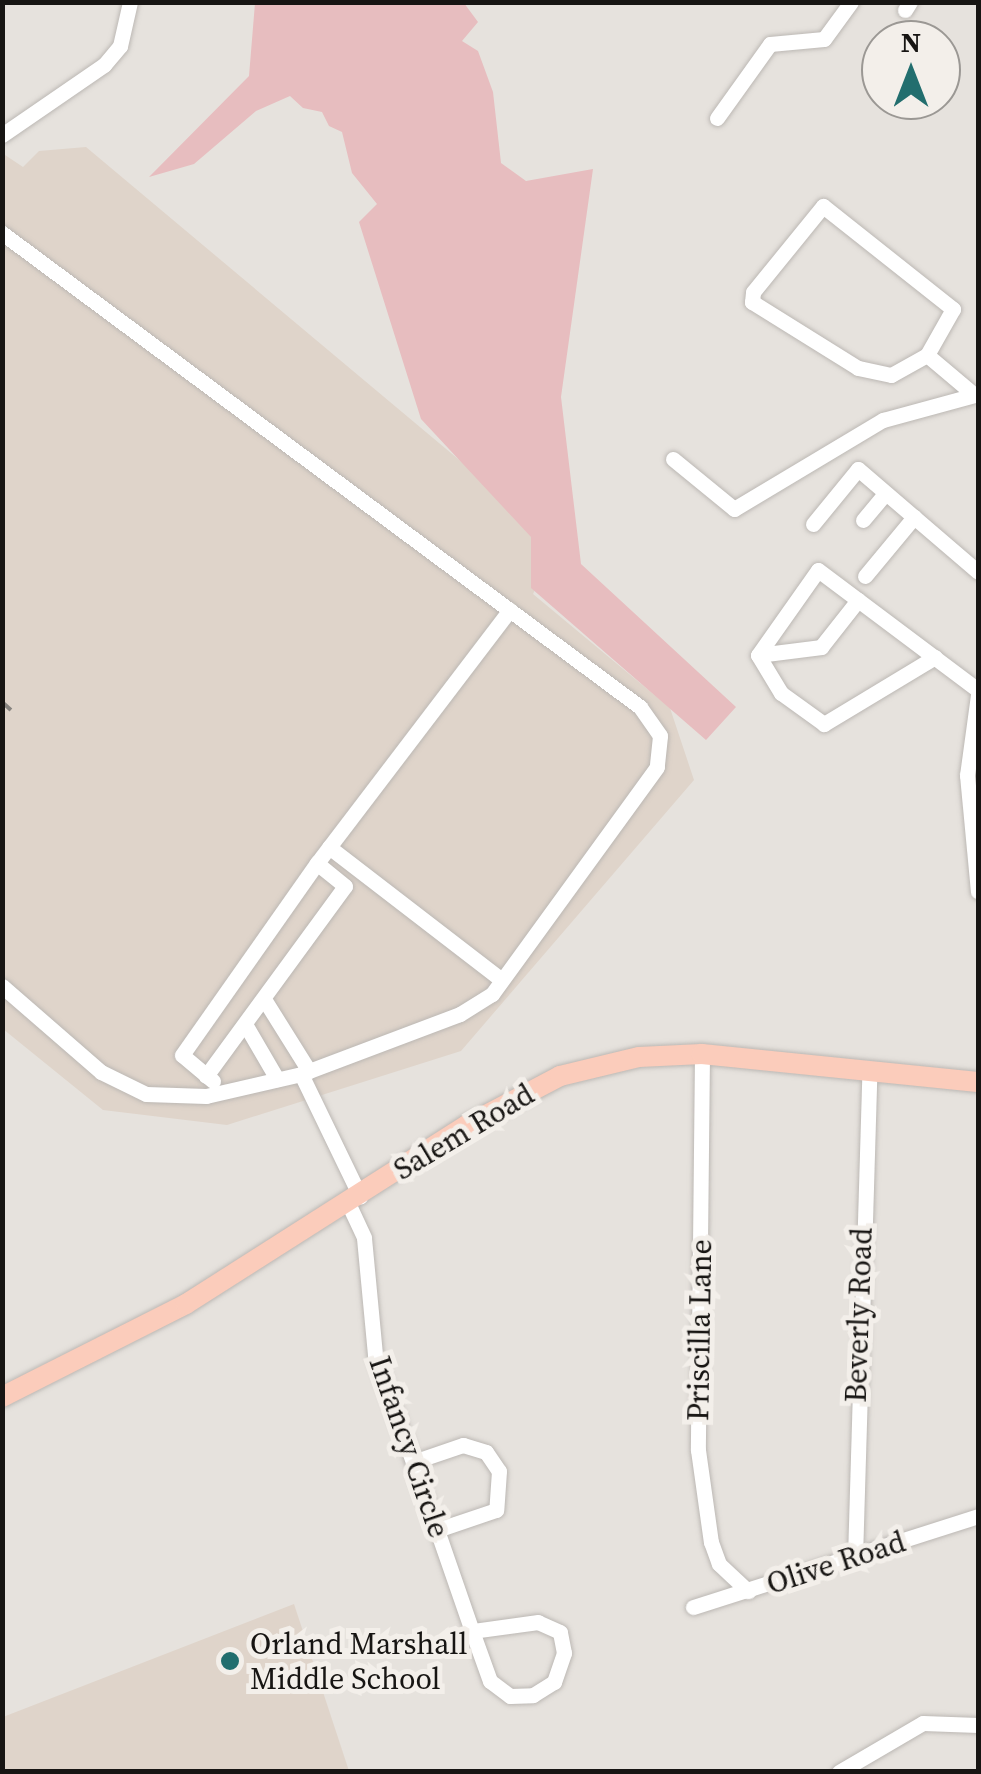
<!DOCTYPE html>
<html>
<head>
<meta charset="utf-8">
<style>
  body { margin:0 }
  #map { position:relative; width:981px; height:1774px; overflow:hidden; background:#e6e2dd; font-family:"Source Serif 4",serif }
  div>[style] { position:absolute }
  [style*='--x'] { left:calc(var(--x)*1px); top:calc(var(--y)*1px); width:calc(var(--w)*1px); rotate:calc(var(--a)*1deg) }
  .built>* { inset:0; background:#dfd4ca }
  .green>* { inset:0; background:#e7bdbf }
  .roads { filter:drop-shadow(0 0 2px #bcb8b4) drop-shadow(0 0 2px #bcb8b4) }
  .minor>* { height:15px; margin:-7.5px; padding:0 7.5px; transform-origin:7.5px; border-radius:7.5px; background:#fff }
  .major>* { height:20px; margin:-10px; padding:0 10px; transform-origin:10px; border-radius:10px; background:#fbccbb }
  .rail>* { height:4px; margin-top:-2px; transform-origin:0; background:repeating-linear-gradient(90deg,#878480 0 15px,transparent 0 23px) }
  .dots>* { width:28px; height:28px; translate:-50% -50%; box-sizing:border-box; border:5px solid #f3efea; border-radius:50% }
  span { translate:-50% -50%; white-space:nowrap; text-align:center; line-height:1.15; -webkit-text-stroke:10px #f3efea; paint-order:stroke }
  .street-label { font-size:30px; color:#171513 }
  .poi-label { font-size:30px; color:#171513 }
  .left { translate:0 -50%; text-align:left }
  .frame { position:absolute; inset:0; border:5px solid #171513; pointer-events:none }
  .north { position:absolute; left:861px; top:20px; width:100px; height:100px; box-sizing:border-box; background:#f3efea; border:2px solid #9b9894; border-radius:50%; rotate:0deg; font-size:28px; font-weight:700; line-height:40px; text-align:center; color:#171513 }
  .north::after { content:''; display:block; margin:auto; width:35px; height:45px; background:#226e6e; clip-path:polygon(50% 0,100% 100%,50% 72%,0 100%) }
</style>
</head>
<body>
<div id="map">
  <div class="built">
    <i style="clip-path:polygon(86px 147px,557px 542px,533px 594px,670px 708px,694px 780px,461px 1051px,227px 1125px,103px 1110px,3px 1029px,2px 153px,23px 167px,39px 151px)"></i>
    <i style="clip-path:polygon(294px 1604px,349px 1771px,3px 1771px,3px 1717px)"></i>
  </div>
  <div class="green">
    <i style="clip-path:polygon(464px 3px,478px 22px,462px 41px,478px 51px,493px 92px,501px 163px,526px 181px,593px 169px,561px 397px,581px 564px,736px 707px,706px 740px,531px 588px,531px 537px,421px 419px,359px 222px,377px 204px,352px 173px,342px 132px,329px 126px,322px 112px,303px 108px,290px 96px,256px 111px,194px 164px,149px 177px,249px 76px,255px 3px)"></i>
  </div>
  <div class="roads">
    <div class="minor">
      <i style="--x:905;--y:10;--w:9;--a:-58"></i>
      <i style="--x:717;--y:118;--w:91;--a:-54.4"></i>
      <i style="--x:770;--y:44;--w:54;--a:-5.3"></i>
      <i style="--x:824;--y:39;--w:46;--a:-53.9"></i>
      <i style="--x:2;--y:135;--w:124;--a:-34.5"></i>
      <i style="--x:104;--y:65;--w:25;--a:-50"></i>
      <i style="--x:120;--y:46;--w:45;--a:-77.2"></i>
      <i style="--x:2;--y:233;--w:795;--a:36.61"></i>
      <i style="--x:640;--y:707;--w:35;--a:55"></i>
      <i style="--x:660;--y:736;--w:31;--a:96"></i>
      <i style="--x:657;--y:767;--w:281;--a:126"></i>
      <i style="--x:492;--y:994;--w:38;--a:148"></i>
      <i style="--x:460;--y:1014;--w:170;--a:159.3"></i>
      <i style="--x:301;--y:1074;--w:136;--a:64.2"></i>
      <i style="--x:927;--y:355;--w:41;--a:150.9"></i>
      <i style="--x:891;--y:375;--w:34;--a:-168"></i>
      <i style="--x:858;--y:368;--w:125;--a:-148.1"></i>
      <i style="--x:752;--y:302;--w:10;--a:-84"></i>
      <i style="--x:753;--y:292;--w:111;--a:-50.9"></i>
      <i style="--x:823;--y:206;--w:166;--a:38.4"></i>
      <i style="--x:953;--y:309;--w:53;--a:119.5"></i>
      <i style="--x:927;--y:355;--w:57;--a:40.1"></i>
      <i style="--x:673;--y:459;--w:79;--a:39.3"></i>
      <i style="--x:734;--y:509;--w:174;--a:-30.9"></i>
      <i style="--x:883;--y:420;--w:95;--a:-15.2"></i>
      <i style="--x:863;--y:520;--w:35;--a:-50"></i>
      <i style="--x:813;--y:524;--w:71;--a:-50.7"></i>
      <i style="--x:858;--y:469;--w:158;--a:40.6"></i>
      <i style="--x:865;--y:576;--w:77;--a:-50.3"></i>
      <i style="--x:758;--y:655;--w:64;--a:-7.2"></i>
      <i style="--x:821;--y:647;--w:60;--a:-51.8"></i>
      <i style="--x:935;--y:657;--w:130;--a:148.9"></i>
      <i style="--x:824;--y:724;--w:53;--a:-144.2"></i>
      <i style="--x:781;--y:693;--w:44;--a:-121.2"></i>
      <i style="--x:758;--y:655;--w:104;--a:-54.8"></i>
      <i style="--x:818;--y:570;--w:200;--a:36.9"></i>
      <i style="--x:978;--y:695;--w:81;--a:97.8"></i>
      <i style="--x:967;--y:775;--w:117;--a:84.6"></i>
      <i style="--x:329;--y:847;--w:218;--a:37.6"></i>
      <i style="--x:2;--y:986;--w:131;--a:41"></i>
      <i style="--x:101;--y:1072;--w:50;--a:26.1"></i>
      <i style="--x:146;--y:1094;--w:60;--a:1.9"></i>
      <i style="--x:206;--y:1096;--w:98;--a:-13"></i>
      <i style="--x:264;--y:999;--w:85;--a:58"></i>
      <i style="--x:245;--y:1024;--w:64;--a:59.8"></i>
      <i style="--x:702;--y:1054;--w:396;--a:90.6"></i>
      <i style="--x:698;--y:1450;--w:93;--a:82"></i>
      <i style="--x:711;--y:1542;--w:23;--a:70"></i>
      <i style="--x:719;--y:1564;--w:40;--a:43"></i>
      <i style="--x:206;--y:1076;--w:235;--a:-53.8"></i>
      <i style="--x:345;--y:886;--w:36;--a:-141"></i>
      <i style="--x:317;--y:863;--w:318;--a:-52.7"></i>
      <i style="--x:213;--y:1081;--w:40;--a:-140"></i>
      <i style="--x:182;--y:1055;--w:235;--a:-54.9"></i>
      <i style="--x:348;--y:1203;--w:38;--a:65"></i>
      <i style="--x:364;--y:1238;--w:118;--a:84.6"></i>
      <i style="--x:375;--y:1355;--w:186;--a:70.5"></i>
      <i style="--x:437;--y:1530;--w:107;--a:70.9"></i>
      <i style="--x:472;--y:1631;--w:53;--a:70.2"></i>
      <i style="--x:490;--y:1681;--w:25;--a:37"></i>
      <i style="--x:510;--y:1696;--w:23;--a:-2"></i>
      <i style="--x:533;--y:1695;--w:25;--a:-32"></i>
      <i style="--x:554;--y:1682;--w:31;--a:-71"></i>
      <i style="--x:564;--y:1653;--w:21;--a:-101"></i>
      <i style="--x:560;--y:1632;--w:24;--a:-156"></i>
      <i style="--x:538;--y:1622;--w:67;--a:172.2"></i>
      <i style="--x:413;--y:1462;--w:53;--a:-18.8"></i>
      <i style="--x:463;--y:1445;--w:24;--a:17"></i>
      <i style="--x:486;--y:1452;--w:23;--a:56"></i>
      <i style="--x:499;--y:1471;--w:39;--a:94"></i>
      <i style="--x:496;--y:1510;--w:62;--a:161.3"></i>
      <i style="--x:855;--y:1558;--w:486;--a:-88.3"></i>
      <i style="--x:693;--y:1607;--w:299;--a:-17.7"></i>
      <i style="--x:839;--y:1772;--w:97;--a:-30.3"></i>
      <i style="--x:923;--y:1723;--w:55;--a:2.1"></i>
    </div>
    <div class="major">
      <i style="--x:2;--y:1397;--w:206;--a:-26.8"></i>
      <i style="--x:186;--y:1304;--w:333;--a:-32.5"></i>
      <i style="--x:467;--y:1125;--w:105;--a:-27.8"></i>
      <i style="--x:560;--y:1076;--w:81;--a:-13.5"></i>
      <i style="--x:639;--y:1057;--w:63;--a:-2.7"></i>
      <i style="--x:702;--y:1054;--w:277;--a:5.8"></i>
    </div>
  </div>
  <div class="rail">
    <i style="--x:2;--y:702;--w:12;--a:42"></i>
  </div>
  <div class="dots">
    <i style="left:230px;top:1661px;background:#226e6e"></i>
  </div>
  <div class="street-label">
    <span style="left:464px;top:1132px;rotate:-31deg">Salem Road</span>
    <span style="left:859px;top:1315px;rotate:-88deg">Beverly Road</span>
    <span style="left:700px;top:1330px;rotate:-89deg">Priscilla Lane</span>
    <span style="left:409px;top:1447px;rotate:71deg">Infancy Circle</span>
    <span style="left:836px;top:1563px;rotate:-18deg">Olive Road</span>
  </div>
  <div class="poi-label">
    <span class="left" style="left:250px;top:1661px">Orland Marshall<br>Middle School</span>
  </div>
  <div class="frame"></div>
  <div class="north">N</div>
</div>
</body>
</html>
